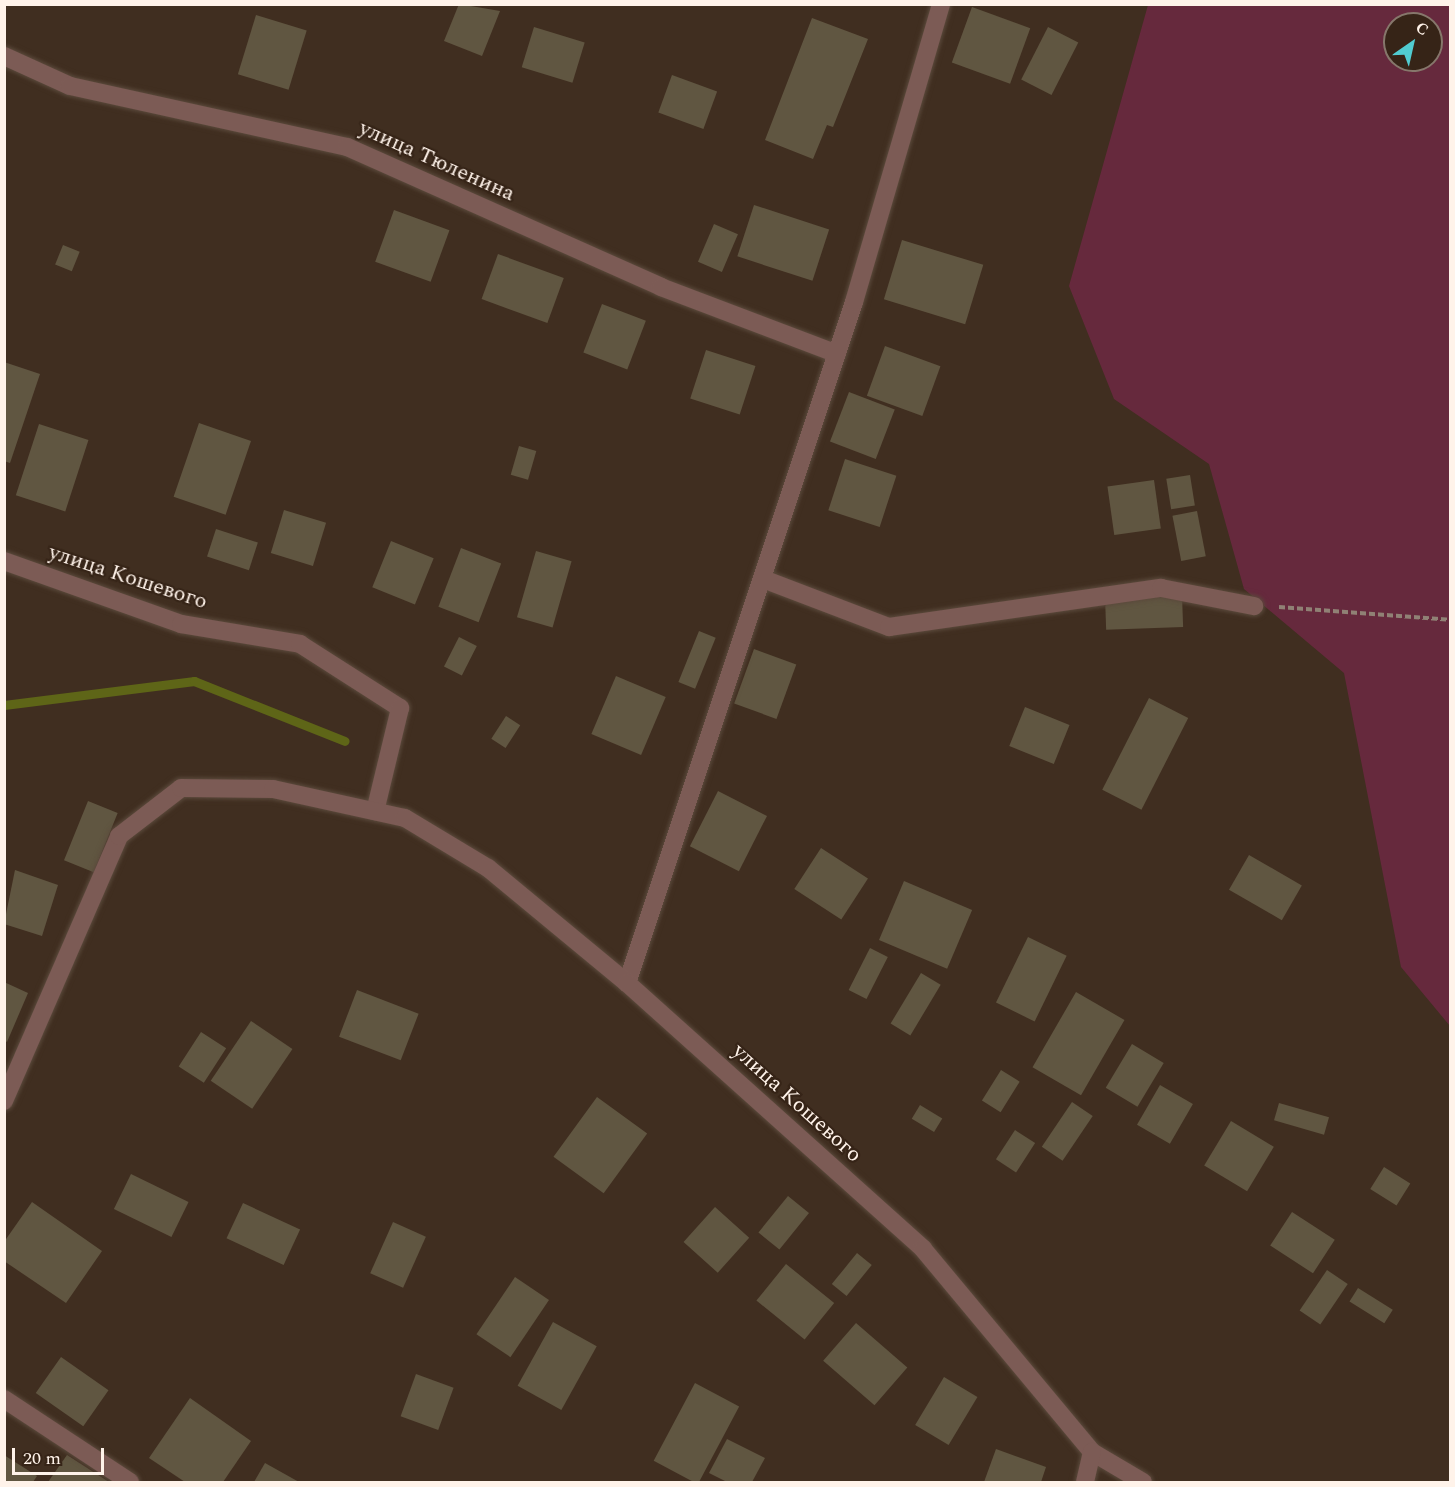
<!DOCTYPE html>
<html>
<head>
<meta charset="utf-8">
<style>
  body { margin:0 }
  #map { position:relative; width:1455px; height:1487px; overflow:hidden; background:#402e20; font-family:Spectral,serif }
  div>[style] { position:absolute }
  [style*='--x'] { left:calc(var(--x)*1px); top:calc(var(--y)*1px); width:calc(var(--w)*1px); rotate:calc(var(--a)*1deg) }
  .green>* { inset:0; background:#66293d }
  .stream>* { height:9px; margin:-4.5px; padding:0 4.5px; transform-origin:4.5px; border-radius:4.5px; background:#5e6517 }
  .building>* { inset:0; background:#605641; transform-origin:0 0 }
  .path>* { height:4px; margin-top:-2px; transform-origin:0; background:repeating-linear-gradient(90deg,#908175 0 6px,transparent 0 9px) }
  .roads { filter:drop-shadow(0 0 2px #5b4a3c) drop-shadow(0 0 2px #5b4a3c) }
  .minor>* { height:18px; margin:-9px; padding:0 9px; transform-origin:9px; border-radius:9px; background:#7c5b55 }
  span { translate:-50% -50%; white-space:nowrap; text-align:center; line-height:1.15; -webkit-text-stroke:4.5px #362417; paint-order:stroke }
  .street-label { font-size:22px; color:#fff3ea }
  .frame { position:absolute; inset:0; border:6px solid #fff3ea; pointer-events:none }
  .north { position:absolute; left:1383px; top:12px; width:60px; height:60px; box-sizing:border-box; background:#362417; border:2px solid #86776b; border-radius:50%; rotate:34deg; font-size:16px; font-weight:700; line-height:24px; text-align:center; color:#fff3ea }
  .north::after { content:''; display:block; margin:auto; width:21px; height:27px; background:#51ccd1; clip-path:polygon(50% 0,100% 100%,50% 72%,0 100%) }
  .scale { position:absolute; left:12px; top:1448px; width:92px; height:27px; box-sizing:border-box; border:3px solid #fff3ea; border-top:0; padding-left:8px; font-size:18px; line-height:21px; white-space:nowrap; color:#fff3ea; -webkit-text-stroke:4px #362417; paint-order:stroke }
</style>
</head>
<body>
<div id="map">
  <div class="green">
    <i style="clip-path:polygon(evenodd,1148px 5px,1450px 5px,1450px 1026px,1401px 967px,1344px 673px,1244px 589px,1209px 464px,1114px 399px,1069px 286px,1148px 5px,1395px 24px,1431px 24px,1431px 60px,1395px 60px,1395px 24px)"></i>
  </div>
  <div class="stream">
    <i style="--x:4;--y:705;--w:192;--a:-7.2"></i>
    <i style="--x:194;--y:681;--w:162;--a:21.7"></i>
  </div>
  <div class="building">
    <i style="clip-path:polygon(459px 4px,500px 11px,482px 56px,444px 41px)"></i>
    <i style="left:972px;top:7px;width:62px;height:59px;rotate:20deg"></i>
    <i style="left:256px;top:15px;width:53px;height:62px;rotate:17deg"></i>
    <i style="clip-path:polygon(812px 18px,868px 39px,833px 127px,827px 125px,813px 159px,765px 140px)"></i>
    <i style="left:534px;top:27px;width:53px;height:42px;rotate:17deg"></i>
    <i style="left:1048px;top:27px;width:34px;height:59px;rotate:27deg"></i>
    <i style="left:672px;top:75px;width:48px;height:40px;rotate:20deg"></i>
    <i style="left:754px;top:205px;width:79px;height:54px;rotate:18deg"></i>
    <i style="left:394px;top:210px;width:59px;height:55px;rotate:20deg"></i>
    <i style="left:714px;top:224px;width:26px;height:41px;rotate:23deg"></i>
    <i style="left:902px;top:240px;width:85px;height:62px;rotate:17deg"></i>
    <i style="left:63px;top:245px;width:18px;height:21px;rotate:22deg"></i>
    <i style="left:498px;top:254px;width:70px;height:48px;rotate:20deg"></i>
    <i style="left:602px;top:304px;width:47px;height:52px;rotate:21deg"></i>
    <i style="left:885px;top:346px;width:59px;height:53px;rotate:20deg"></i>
    <i style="left:706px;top:350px;width:52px;height:51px;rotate:18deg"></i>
    <i style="clip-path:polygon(4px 362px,40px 374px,10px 463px,4px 461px)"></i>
    <i style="left:849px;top:392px;width:49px;height:53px;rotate:21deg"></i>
    <i style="left:199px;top:423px;width:55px;height:78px;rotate:19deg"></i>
    <i style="left:39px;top:424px;width:52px;height:75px;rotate:18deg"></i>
    <i style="left:519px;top:446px;width:18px;height:30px;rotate:16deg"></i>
    <i style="left:845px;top:459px;width:54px;height:54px;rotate:18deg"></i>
    <i style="left:1190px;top:475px;width:31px;height:24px;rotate:81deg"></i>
    <i style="left:1154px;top:480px;width:49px;height:47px;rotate:82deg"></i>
    <i style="left:284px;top:510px;width:44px;height:45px;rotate:17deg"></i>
    <i style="left:1197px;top:511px;width:46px;height:25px;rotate:79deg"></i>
    <i style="left:216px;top:529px;width:44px;height:29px;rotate:18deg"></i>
    <i style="left:391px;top:541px;width:46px;height:50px;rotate:22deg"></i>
    <i style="left:461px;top:548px;width:43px;height:63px;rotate:21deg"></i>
    <i style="left:536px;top:551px;width:37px;height:69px;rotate:16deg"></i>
    <i style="left:1182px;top:595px;width:32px;height:77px;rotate:88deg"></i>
    <i style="left:699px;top:631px;width:18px;height:55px;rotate:22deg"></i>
    <i style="left:459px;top:637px;width:20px;height:33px;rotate:27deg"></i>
    <i style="left:754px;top:649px;width:45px;height:58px;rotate:20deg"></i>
    <i style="left:616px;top:676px;width:54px;height:63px;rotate:23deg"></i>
    <i style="left:1149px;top:698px;width:44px;height:103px;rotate:27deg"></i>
    <i style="left:1025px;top:707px;width:48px;height:42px;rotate:22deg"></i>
    <i style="left:506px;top:716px;width:17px;height:27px;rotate:33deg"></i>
    <i style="left:718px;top:791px;width:55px;height:62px;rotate:27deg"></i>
    <i style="left:88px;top:801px;width:32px;height:64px;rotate:22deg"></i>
    <i style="left:821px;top:848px;width:56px;height:49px;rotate:33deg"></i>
    <i style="left:1249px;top:855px;width:61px;height:40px;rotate:30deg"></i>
    <i style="clip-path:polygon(15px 870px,58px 885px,42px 936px,4px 924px)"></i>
    <i style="left:904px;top:881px;width:74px;height:64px;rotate:23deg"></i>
    <i style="left:1028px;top:937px;width:43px;height:73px;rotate:26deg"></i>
    <i style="left:870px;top:948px;width:20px;height:47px;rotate:27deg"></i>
    <i style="left:921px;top:973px;width:23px;height:59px;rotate:31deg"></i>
    <i style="clip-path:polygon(4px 982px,28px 993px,7px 1042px,4px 1040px)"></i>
    <i style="left:357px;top:990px;width:66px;height:50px;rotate:21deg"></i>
    <i style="left:1076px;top:992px;width:56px;height:87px;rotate:30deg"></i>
    <i style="left:251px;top:1021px;width:50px;height:72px;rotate:34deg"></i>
    <i style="left:201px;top:1032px;width:30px;height:41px;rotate:33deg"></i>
    <i style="left:1132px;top:1044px;width:37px;height:51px;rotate:31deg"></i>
    <i style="left:1001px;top:1070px;width:22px;height:36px;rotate:32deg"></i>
    <i style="left:1160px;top:1085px;width:38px;height:46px;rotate:30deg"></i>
    <i style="left:597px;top:1097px;width:62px;height:74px;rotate:36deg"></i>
    <i style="left:1072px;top:1102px;width:25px;height:54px;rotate:34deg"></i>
    <i style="left:1279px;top:1103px;width:52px;height:18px;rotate:16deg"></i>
    <i style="left:920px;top:1105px;width:26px;height:16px;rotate:31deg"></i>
    <i style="left:1231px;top:1121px;width:50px;height:52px;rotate:31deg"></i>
    <i style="left:1015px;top:1130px;width:24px;height:35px;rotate:33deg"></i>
    <i style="left:1384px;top:1167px;width:31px;height:26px;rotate:32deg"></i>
    <i style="left:131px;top:1174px;width:64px;height:39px;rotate:26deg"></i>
    <i style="left:788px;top:1196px;width:27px;height:47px;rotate:39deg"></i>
    <i style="clip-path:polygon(32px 1202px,102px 1251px,66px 1303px,4px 1261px,4px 1242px)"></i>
    <i style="left:243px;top:1203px;width:63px;height:39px;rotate:25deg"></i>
    <i style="left:715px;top:1207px;width:46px;height:47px;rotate:42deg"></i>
    <i style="left:1292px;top:1212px;width:51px;height:40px;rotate:33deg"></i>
    <i style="left:393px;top:1222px;width:36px;height:56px;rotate:24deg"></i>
    <i style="left:857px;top:1253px;width:19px;height:40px;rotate:39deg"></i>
    <i style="left:786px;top:1264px;width:62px;height:47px;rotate:39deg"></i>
    <i style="left:1327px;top:1270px;width:25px;height:49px;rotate:34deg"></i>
    <i style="left:515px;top:1277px;width:41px;height:69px;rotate:34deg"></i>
    <i style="left:1358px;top:1288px;width:41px;height:16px;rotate:32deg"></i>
    <i style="left:553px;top:1322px;width:50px;height:73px;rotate:29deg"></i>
    <i style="left:856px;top:1323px;width:68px;height:50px;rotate:41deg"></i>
    <i style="left:61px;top:1357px;width:58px;height:44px;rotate:35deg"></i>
    <i style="left:416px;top:1374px;width:40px;height:45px;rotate:20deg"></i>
    <i style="left:944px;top:1377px;width:39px;height:56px;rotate:31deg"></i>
    <i style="left:695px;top:1383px;width:50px;height:88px;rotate:28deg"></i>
    <i style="clip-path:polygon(190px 1398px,251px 1441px,223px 1482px,185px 1482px,149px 1458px)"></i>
    <i style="clip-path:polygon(727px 1439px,765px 1458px,752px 1482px,727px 1482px,709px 1473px)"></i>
    <i style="clip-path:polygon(996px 1449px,1046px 1467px,1041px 1482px,984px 1482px)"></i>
    <i style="clip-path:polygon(4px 1455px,37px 1476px,33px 1482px,4px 1482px)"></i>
    <i style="clip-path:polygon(67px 1455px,109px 1482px,48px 1482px)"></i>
    <i style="clip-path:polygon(265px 1463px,299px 1482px,254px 1482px)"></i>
  </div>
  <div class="path">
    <i style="--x:1279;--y:607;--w:171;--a:4.3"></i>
  </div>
  <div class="roads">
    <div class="minor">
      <i style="--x:4;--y:56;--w:72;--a:24.4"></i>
      <i style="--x:70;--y:86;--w:284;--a:12.4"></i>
      <i style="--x:347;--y:147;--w:344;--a:24"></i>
      <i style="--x:661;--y:287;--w:188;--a:20.8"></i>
      <i style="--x:4;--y:561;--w:188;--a:19.6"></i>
      <i style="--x:181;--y:624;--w:121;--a:9.5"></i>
      <i style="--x:300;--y:644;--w:119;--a:32.6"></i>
      <i style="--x:400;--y:708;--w:106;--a:103.6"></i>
      <i style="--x:763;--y:579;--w:135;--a:20.9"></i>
      <i style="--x:889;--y:627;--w:275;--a:-8.2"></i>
      <i style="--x:1161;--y:588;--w:95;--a:11"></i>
      <i style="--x:627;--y:983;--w:718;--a:-71.57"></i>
      <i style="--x:854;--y:302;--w:310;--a:-73.7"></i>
      <i style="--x:4;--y:1101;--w:289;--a:-66.5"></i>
      <i style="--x:119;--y:836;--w:78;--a:-37.7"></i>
      <i style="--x:181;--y:788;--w:92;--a:0.6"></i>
      <i style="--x:273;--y:789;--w:135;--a:12.4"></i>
      <i style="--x:405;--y:818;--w:97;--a:31.1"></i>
      <i style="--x:488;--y:868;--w:180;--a:39.6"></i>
      <i style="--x:627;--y:983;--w:398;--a:41.9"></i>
      <i style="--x:923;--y:1249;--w:264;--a:50.2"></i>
      <i style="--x:1092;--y:1452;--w:59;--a:30.5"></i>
      <i style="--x:4;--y:1399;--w:151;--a:33.4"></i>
      <i style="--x:1085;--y:1482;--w:31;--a:-77"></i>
    </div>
  </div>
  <div class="street-label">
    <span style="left:437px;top:161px;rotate:24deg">улица Тюленина</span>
    <span style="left:128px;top:577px;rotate:18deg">улица Кошевого</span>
    <span style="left:797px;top:1103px;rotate:42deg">улица Кошевого</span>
  </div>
  <div class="frame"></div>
  <div class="north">С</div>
  <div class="scale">20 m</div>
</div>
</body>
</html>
